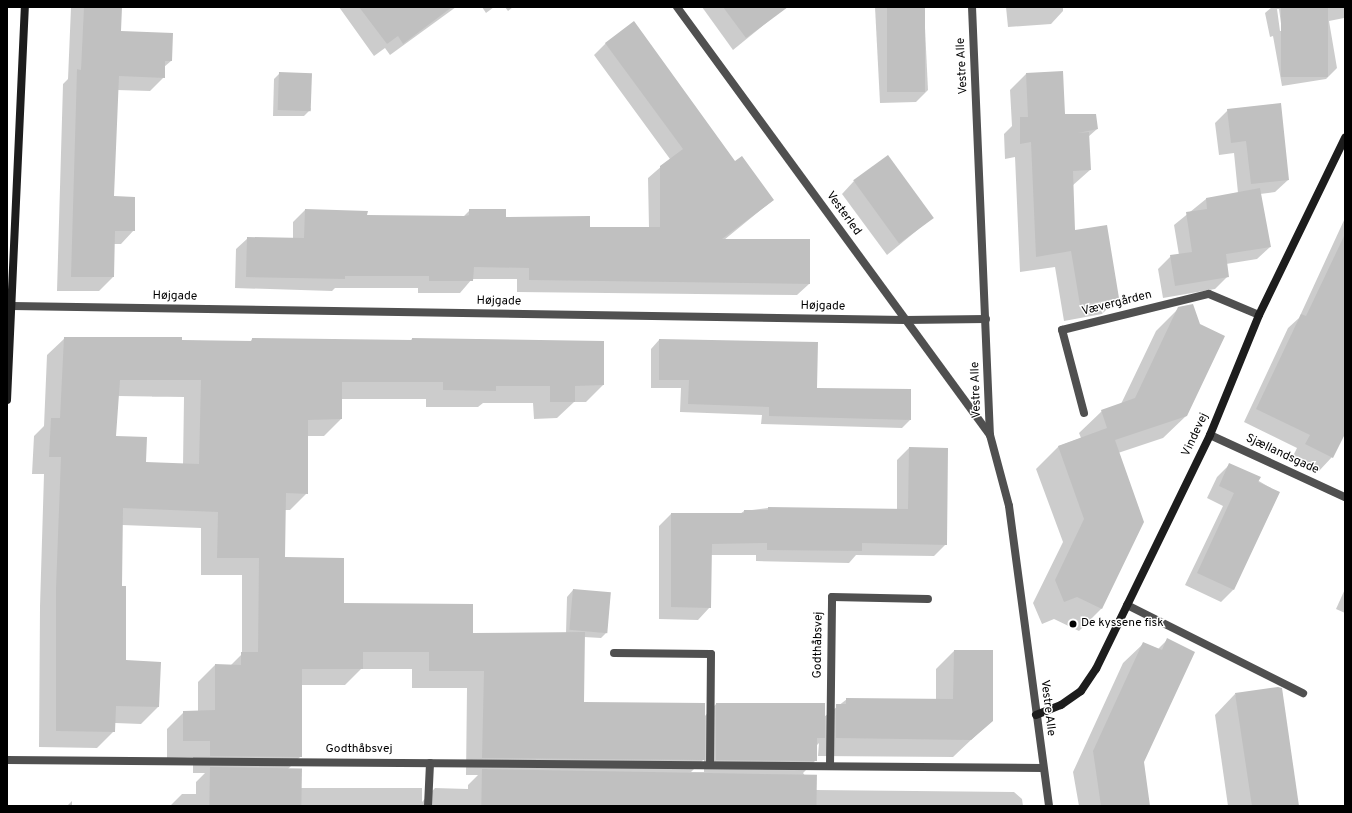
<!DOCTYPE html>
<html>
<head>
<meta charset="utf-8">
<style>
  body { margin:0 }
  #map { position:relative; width:1352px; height:813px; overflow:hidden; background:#fff; font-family:Overpass,sans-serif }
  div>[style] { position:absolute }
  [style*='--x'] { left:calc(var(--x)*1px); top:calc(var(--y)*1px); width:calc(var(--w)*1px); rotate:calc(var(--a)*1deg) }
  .shadow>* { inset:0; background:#0003 }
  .building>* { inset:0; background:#c0c0c0; transform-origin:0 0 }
  .lane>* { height:8px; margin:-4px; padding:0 4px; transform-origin:4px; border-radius:4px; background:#505050 }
  .street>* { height:8px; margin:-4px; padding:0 4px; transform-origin:4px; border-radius:4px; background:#505050 }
  .secondary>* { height:8px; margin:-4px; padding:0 4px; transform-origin:4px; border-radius:4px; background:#1d1d1d }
  .dots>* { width:11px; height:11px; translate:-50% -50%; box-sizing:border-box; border:2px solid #fff; border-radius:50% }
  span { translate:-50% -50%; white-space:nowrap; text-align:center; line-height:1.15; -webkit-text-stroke:3px #fff; paint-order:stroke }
  .street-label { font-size:12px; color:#000 }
  .poi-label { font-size:12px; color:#000 }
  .left { translate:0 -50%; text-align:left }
  .frame { position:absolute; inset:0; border:8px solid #000; pointer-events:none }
</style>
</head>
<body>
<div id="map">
  <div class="shadow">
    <i style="clip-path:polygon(71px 7px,121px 7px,120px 32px,171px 61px,164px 67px,164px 77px,150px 91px,117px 90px,113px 197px,134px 230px,121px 244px,114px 244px,113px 277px,99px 291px,57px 291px,63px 84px,68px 79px)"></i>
    <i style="clip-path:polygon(339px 7px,456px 7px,390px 55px,385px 48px,374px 56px)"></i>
    <i style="clip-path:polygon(482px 7px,494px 7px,486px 13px)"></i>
    <i style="clip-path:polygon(505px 7px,513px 7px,508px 11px)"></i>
    <i style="clip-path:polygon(702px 7px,780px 7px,782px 10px,733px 50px)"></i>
    <i style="clip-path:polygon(875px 7px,924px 7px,928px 90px,916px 102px,880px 103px)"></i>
    <i style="clip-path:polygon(1006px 7px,1063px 7px,1063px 11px,1051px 24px,1008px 27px)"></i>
    <i style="clip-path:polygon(evenodd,1272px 7px,1345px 7px,1344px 18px,1329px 21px,1337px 68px,1326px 79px,1282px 86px,1273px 36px,1270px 37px,1265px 13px,1272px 7px,1277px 9px,1279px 9px,1282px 31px,1280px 31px,1277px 9px)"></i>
    <i style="clip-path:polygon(606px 43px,773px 200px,724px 240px,809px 284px,797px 295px,517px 292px,517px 279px,472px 279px,460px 293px,418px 293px,418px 288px,335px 288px,332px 291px,235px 288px,236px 249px,248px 238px,293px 239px,293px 222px,305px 210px,366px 216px,463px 217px,470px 210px,505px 218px,589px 228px,649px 228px,648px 178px,670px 159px,594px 55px)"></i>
    <i style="clip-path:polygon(280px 73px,311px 109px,304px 116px,273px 116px,274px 79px)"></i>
    <i style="clip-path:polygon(1026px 74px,1064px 115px,1097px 129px,1088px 137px,1090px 170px,1072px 186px,1074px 232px,1118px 298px,1102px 314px,1064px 321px,1055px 267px,1020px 272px,1015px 157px,1005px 159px,1004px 134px,1012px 126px,1010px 90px)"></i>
    <i style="clip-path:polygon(1228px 110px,1288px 180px,1275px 192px,1260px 194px,1270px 247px,1257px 259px,1226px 264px,1228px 276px,1215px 289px,1163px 298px,1158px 269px,1171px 256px,1179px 255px,1174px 225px,1206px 199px,1238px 193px,1234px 153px,1219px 155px,1215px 123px)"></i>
    <i style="clip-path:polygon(854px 181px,932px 218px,887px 255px,842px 194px)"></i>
    <i style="clip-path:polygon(1345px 218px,1345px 431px,1332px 457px,1319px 471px,1292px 458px,1297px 448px,1244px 422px,1288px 328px,1299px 318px)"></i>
    <i style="clip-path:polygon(1179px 308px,1186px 416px,1163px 438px,1118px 453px,1142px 522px,1101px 609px,1079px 631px,1054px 619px,1042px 624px,1033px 603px,1063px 542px,1036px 469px,1059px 446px,1081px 438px,1079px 433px,1102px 411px,1121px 404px,1156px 331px)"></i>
    <i style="clip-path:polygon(evenodd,65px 338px,250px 342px,252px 339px,410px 341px,412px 339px,603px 385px,586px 402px,574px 402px,557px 418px,534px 419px,533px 403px,483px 403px,478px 407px,426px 407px,426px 399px,341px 399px,341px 419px,324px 436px,307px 436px,307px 493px,290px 510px,285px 510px,284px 558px,343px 604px,472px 634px,566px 633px,567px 597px,573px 590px,607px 632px,601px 638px,584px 637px,583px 703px,704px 717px,716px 704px,824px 717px,847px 699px,936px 700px,936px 669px,954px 651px,992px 720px,953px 757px,818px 756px,819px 743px,816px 746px,816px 760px,803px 773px,816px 790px,1014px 792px,1022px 799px,1023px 806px,170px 806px,182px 794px,196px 794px,196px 782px,205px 773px,193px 773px,193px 757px,167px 758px,167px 729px,184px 712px,198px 711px,198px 682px,215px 665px,230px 666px,242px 654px,242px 575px,201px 575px,201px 528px,122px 525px,121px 587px,125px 661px,158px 707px,141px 724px,115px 723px,114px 731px,97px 748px,39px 747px,40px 606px,44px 474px,32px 474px,34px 436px,44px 426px,47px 355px,65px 338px,118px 396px,184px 397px,183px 465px,144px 463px,115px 437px,118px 396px,65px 338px,361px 669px,412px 669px,412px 688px,467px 688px,466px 775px,478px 775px,468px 785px,468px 789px,435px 788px,422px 802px,422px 788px,301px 788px,288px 769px,301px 756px,301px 685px,345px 685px,361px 669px,65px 338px,704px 759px,704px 772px,691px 772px,704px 759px)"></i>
    <i style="clip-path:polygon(659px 340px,816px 390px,910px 420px,902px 428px,761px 424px,762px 415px,680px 412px,681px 388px,651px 388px,651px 349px)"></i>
    <i style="clip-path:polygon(909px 448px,946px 544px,934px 556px,856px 555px,849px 563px,756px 561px,756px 555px,711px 555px,710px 607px,698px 620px,659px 619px,659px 526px,671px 514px,740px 514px,744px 511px,768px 508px,897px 510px,897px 460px)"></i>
    <i style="clip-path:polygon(1230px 464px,1279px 493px,1233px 590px,1221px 602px,1185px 585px,1223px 506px,1207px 498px,1217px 477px)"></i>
    <i style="clip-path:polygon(1345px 589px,1345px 613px,1336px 609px)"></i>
    <i style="clip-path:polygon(1167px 640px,1143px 762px,1149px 806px,1079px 806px,1073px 772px,1123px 663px,1144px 643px,1158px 649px)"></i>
    <i style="clip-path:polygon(1235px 694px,1298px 806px,1228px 806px,1215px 715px)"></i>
    <i style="clip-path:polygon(72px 801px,72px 806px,67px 806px)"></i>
  </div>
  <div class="building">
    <i style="clip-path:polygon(84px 7px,122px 7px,121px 31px,173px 33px,172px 61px,165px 61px,165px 78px,119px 76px,114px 196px,135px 197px,135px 231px,115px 231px,114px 277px,71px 277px,77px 69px,81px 70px)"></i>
    <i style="clip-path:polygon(359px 7px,452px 7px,403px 44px,398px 36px,387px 44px)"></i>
    <i style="clip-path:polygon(723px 7px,788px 7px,746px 38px)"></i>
    <i style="left:887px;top:7px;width:38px;height:85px"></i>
    <i style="left:1281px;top:7px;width:47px;height:70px"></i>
    <i style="clip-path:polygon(634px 21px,735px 161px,742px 156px,774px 200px,722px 239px,810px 239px,810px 284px,529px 280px,529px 268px,474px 267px,473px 281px,429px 281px,429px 276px,345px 276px,345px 279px,246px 277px,247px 237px,304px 238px,305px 209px,368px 211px,367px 215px,465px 216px,469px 215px,469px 209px,506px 209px,506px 217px,590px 216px,590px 227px,660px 227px,660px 166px,683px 149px,605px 43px)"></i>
    <i style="clip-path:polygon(1063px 71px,1065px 114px,1096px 114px,1098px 129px,1078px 133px,1089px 132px,1091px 170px,1073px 171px,1075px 230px,1107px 225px,1119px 298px,1080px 305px,1071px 251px,1036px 257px,1031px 142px,1020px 144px,1020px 117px,1028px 117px,1026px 73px)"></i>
    <i style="left:279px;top:72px;width:33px;height:38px;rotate:2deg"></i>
    <i style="clip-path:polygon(1281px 103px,1289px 180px,1251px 184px,1246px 141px,1231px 143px,1227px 109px)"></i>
    <i style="left:888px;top:155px;width:78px;height:43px;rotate:54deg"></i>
    <i style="clip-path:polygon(1260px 188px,1271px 247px,1226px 254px,1229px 277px,1175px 286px,1170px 255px,1192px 252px,1186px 212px,1207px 209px,1206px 198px)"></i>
    <i style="clip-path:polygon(1345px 234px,1345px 434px,1333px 458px,1305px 444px,1310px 435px,1256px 409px,1301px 314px,1306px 316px)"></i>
    <i style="clip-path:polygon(1193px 304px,1200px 324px,1225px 336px,1187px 416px,1115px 440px,1144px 522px,1102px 609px,1077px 597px,1064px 602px,1055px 580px,1084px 519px,1058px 446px,1107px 428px,1101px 410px,1135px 398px,1178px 307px)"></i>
    <i style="clip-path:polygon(evenodd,64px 337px,182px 337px,182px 340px,252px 341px,252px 338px,412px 340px,412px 338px,604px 341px,604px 385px,575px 386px,575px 402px,550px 402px,550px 386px,496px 386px,496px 391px,443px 390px,443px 382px,342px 382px,342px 419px,308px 420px,308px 494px,286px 493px,285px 557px,344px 558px,344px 603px,473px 604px,473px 633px,585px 632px,584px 702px,705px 703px,705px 760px,482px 758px,484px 671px,429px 671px,429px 652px,363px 652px,363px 669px,302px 669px,302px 757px,210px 756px,210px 741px,183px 741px,183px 711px,215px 710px,215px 664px,241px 665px,241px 652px,258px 652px,259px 558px,217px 558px,218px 512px,123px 508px,122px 586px,126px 586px,126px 660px,161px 662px,159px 707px,116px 706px,115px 732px,56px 731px,56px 588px,61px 457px,49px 457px,51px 418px,60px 418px,64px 337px,120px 380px,201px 380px,199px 464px,146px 462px,147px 437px,116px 436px,120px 380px)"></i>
    <i style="clip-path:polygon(659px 339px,818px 342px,817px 388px,911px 389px,911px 420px,769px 416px,769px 407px,688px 404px,689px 380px,659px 380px)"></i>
    <i style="clip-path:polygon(909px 447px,948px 448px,947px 545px,862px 543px,862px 551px,767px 550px,767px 543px,712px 544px,711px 608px,671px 607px,671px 513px,744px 513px,744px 510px,768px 510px,768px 507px,908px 509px)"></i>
    <i style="clip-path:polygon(1229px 463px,1261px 477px,1258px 482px,1280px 492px,1234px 590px,1197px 573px,1234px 493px,1219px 486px)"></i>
    <i style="left:573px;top:589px;width:38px;height:41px;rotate:5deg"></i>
    <i style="clip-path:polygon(1167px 638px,1195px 652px,1144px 762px,1150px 806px,1101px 806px,1093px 751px,1143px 642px,1162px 650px)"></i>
    <i style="clip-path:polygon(954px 650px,993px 650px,993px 721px,971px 740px,836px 738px,836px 704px,846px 704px,846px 698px,953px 699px)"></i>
    <i style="clip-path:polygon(1278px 687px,1282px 688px,1299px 806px,1252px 806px,1235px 693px)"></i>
    <i style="clip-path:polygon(716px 703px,825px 703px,825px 738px,817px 738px,817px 761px,716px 760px)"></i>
    <i style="left:210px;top:767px;width:92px;height:39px;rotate:1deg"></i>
    <i style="left:482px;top:769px;width:335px;height:37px;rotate:1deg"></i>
  </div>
  <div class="lane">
    <i style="--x:1127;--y:605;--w:197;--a:26.6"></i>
    <i style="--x:428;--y:806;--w:43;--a:-87.3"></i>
  </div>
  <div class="street">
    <i style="--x:677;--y:7;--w:530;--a:53.82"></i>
    <i style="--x:972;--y:7;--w:428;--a:87.6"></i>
    <i style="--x:990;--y:435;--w:73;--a:75"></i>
    <i style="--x:1009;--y:506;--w:303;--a:82.4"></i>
    <i style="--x:12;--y:306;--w:893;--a:0.9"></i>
    <i style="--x:905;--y:320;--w:81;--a:-0.7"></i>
    <i style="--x:1084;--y:413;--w:86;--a:-104.8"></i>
    <i style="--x:1062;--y:330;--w:151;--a:-13.8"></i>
    <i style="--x:1209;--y:294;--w:54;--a:22.8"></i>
    <i style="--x:1210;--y:435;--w:149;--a:24.7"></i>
    <i style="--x:614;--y:653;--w:97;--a:0.6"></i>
    <i style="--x:711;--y:654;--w:111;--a:90.5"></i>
    <i style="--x:7;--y:760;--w:1036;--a:0.44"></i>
    <i style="--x:830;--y:766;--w:169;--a:-89.3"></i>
    <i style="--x:832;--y:597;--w:96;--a:1.2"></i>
  </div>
  <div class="secondary">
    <i style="--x:7;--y:400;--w:393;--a:-87.4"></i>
    <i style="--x:1036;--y:715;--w:27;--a:-22"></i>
    <i style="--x:1061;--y:705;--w:24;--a:-35"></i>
    <i style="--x:1081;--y:691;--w:27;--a:-56"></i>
    <i style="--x:1096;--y:669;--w:260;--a:-64"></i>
    <i style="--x:1210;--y:435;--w:130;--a:-67.8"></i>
    <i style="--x:1259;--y:315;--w:197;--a:-64.1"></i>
  </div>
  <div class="dots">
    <i style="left:1073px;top:624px;background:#000"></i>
  </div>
  <div class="street-label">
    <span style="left:963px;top:66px;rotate:-93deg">Vestre Alle</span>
    <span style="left:843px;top:214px;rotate:54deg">Vesterled</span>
    <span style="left:175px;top:297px;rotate:1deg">Højgade</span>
    <span style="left:499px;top:302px;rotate:1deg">Højgade</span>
    <span style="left:1117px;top:304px;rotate:-14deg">Vævergården</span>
    <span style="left:823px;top:307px;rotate:1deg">Højgade</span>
    <span style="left:977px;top:390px;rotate:-92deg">Vestre Alle</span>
    <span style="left:1196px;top:435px;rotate:-65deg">Vindevej</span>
    <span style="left:1282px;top:455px;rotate:25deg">Sjællandsgade</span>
    <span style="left:819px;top:645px;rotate:-89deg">Godthåbsvej</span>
    <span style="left:1047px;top:708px;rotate:83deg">Vestre Alle</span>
    <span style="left:359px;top:750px">Godthåbsvej</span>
  </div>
  <div class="poi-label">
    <span class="left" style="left:1081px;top:624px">De kyssene fisk</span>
  </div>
  <div class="frame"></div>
</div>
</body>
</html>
